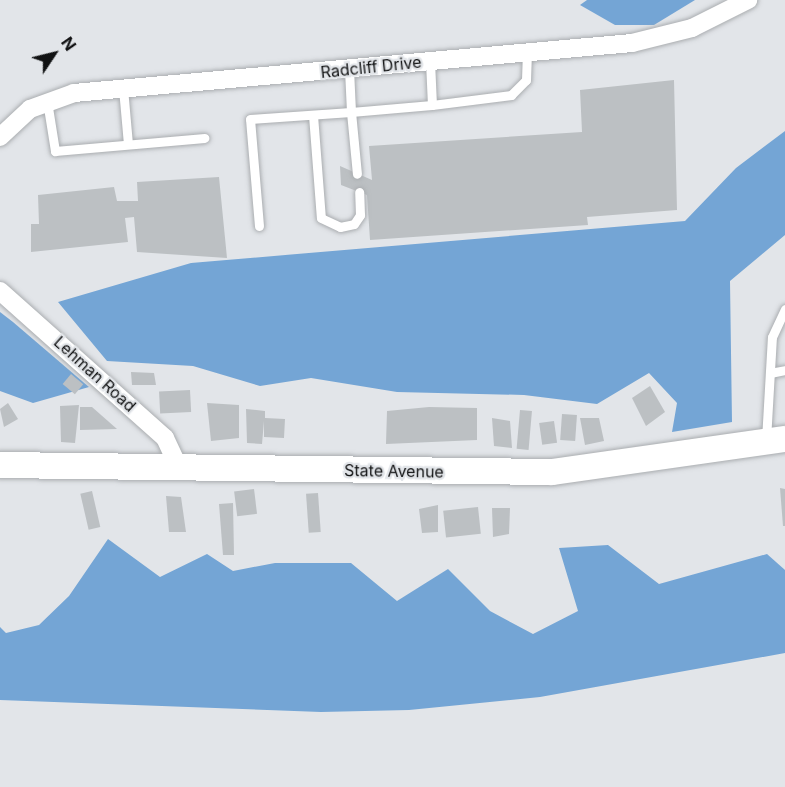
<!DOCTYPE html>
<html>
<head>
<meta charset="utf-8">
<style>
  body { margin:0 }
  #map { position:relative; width:785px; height:787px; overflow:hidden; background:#e2e5e9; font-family:Inter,sans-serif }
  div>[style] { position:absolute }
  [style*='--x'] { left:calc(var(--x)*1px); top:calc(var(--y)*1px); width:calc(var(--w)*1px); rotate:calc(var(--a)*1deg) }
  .forest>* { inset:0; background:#74a5d5 }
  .building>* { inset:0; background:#bcc0c3; transform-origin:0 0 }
  .roads { filter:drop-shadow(0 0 2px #aaadb0) drop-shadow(0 0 2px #aaadb0) }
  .service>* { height:9px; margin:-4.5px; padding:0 4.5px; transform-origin:4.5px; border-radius:4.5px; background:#fff }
  .minor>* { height:18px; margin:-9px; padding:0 9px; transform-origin:9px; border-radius:9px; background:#fff }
  .secondary>* { height:26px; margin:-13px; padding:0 13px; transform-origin:13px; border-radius:13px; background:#fff }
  span { translate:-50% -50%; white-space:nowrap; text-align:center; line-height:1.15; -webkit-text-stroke:4.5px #e2e5e9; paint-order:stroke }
  .street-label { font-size:16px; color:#111213 }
  .north { position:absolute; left:24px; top:24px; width:60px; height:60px; -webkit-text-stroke:4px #e2e5e9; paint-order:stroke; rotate:55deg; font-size:16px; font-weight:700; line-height:24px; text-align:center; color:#111213 }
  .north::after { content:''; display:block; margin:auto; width:21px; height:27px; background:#111213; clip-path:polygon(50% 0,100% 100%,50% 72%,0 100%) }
</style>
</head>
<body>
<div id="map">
  <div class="forest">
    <i style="clip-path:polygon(587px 0,695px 0,654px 25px,615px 25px,580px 5px)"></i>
    <i style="clip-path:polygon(785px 131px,785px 235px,730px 281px,732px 422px,672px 432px,677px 403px,649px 373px,597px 404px,524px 395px,397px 392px,311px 378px,260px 386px,193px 366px,107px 361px,58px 302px,191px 263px,685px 221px,736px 168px)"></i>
    <i style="clip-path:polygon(0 312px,13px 322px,89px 387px,33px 403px,0 391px)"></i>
    <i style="clip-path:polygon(108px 539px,160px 577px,207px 554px,233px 571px,275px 563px,351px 563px,397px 601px,448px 569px,490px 611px,533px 634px,578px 611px,559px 548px,608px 545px,659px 584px,767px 554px,785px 570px,785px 653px,540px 697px,409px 710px,321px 712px,0 700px,0 627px,6px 633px,39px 625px,69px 596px)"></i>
  </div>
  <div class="building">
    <i style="clip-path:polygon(674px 80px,677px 210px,587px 217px,588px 225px,370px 240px,367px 195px,341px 185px,340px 166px,372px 180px,369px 146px,582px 132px,580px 90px)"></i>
    <i style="clip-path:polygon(219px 177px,227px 258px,137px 252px,134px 217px,125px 218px,128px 242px,31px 252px,31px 224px,39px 224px,38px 195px,114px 187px,117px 201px,138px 201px,137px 182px)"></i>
    <i style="clip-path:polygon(131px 372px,154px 373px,156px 385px,132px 385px)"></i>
    <i style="left:71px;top:374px;width:16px;height:13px;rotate:40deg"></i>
    <i style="clip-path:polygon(650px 386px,665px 412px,646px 426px,632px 398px)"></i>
    <i style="left:190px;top:390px;width:22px;height:31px;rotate:87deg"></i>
    <i style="clip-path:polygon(8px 403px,18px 419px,4px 427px,0 409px)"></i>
    <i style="clip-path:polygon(207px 403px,239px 405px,239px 438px,211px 441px)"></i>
    <i style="clip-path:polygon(79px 405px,75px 443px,61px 442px,60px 406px)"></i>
    <i style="clip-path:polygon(80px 407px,92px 407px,117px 429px,80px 430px)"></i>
    <i style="clip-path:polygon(429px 407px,477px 408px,477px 440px,386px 444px,387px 411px)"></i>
    <i style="clip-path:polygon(246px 409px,265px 411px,265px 418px,285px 419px,284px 438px,264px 437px,264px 421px,262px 444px,247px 443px)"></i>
    <i style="left:520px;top:410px;width:12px;height:39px;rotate:5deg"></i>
    <i style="left:562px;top:414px;width:15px;height:26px;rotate:4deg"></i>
    <i style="clip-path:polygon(492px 418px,510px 421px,512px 448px,494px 446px)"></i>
    <i style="clip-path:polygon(580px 418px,599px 418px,604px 441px,585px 445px)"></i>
    <i style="left:554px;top:421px;width:22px;height:15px;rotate:82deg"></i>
    <i style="clip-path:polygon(780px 488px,785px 489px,785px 526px,783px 526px)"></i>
    <i style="left:254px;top:489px;width:25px;height:20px;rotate:83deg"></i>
    <i style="left:92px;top:491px;width:37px;height:12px;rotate:77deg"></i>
    <i style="left:318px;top:493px;width:39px;height:12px;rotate:86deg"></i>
    <i style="clip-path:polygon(166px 496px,181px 497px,186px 532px,169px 532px)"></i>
    <i style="clip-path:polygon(233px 503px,234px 555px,223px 555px,219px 504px)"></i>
    <i style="clip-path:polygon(438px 505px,438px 532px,422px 533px,419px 509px)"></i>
    <i style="left:478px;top:507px;width:27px;height:35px;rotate:84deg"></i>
    <i style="clip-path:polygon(492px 508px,510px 508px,509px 534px,493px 537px)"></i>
  </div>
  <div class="roads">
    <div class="service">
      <i style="--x:430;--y:61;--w:44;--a:87.4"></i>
      <i style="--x:349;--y:69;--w:43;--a:87.3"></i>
      <i style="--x:351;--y:112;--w:81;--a:-4.9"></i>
      <i style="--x:432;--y:105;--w:80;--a:-7.2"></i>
      <i style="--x:511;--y:95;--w:21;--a:-45"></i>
      <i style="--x:526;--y:80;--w:28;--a:-88"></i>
      <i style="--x:123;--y:88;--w:56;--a:84.9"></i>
      <i style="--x:47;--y:101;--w:51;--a:80.9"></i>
      <i style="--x:55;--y:151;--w:150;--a:-5"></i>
      <i style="--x:313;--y:115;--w:103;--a:85.6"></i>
      <i style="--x:321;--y:218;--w:21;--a:25"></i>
      <i style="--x:340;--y:227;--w:14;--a:-12"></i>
      <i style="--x:354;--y:224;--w:11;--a:-56"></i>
      <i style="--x:360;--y:215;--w:23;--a:-92"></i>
      <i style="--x:259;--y:226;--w:107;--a:-94.8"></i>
      <i style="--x:250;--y:119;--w:101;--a:-4"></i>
      <i style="--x:351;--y:112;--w:62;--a:84.5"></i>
      <i style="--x:770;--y:373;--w:15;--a:-11"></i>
      <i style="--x:766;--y:440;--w:103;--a:-86.7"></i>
      <i style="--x:772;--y:337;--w:31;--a:-65"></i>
    </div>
    <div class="minor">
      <i style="--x:0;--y:137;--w:41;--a:-43"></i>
      <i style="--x:30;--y:109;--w:47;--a:-20"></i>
      <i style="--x:74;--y:93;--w:560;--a:-5.12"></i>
      <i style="--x:632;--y:43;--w:62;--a:-14"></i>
      <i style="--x:692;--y:28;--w:63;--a:-26.6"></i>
      <i style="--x:0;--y:291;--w:221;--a:41.7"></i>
      <i style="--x:165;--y:438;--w:31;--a:65"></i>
    </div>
    <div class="secondary">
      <i style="--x:0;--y:465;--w:552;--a:0.73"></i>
      <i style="--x:552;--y:472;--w:235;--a:-8.1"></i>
    </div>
  </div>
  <div class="street-label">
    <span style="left:371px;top:67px;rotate:-6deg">Radcliff Drive</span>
    <span style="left:95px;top:374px;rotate:42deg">Lehman Road</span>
    <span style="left:394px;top:471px;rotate:1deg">State Avenue</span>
  </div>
  <div class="north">N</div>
</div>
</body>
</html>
